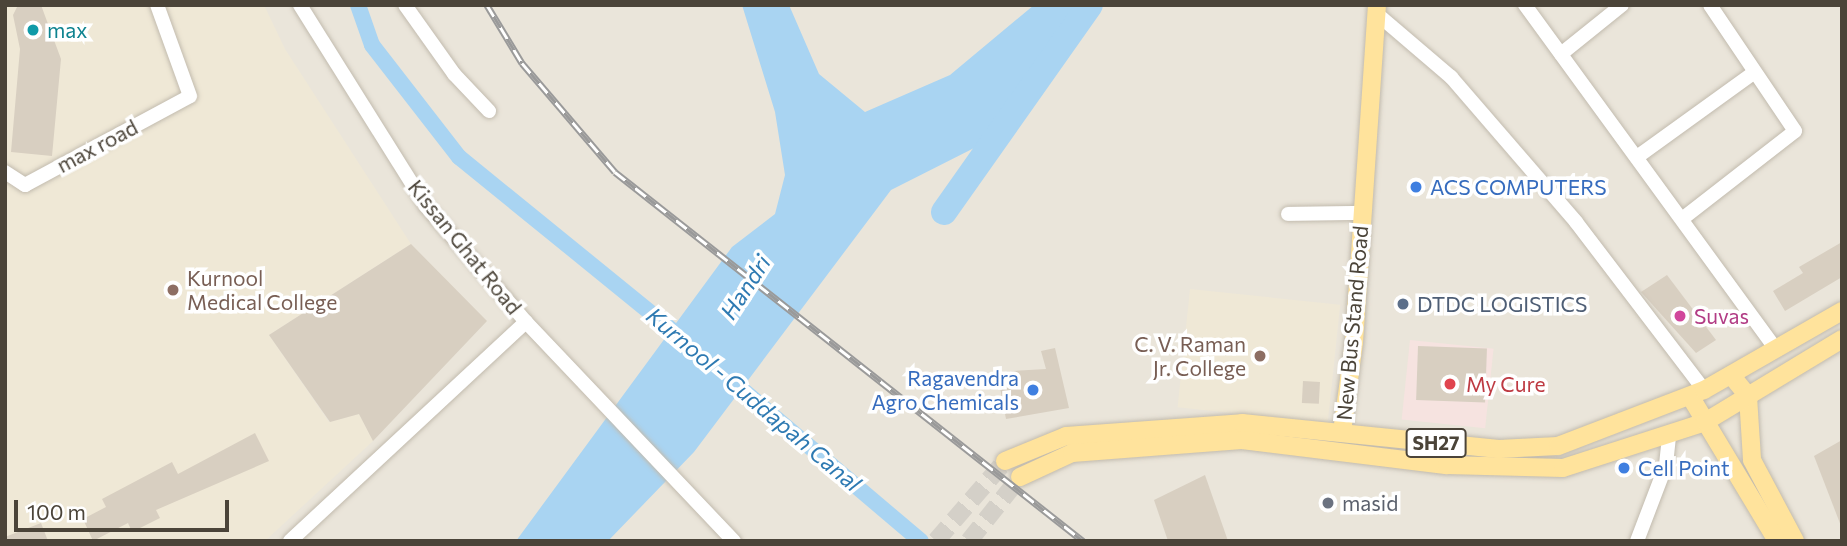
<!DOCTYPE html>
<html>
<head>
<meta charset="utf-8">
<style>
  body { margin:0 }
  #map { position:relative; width:1847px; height:546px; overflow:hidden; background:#f6f3ec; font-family:Commissioner,sans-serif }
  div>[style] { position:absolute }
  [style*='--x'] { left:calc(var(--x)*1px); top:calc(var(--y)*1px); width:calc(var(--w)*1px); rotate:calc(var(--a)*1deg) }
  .residential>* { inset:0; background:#eae5da; transform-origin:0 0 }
  .education>* { inset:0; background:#efe8d6; transform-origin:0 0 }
  .medical>* { inset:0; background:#f6e3e0; transform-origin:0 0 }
  .water>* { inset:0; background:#a9d4f2 }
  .canal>* { height:16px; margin:-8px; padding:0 8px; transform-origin:8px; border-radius:8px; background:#a9d4f2 }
  .river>* { height:26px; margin:-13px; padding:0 13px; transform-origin:13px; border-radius:13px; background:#a9d4f2 }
  .building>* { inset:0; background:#d8cfc1; transform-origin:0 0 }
  .major-tunnel>* { height:18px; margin-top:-9px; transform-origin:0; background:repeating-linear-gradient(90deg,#d4d0c8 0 18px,transparent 0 27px) }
  .roads { filter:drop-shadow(0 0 2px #c2bbae) drop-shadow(0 0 2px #c2bbae) }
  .minor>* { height:14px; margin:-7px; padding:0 7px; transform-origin:7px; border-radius:7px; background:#fff }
  .major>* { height:18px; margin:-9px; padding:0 9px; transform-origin:9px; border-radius:9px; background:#ffe39c }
  .rail>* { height:7px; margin-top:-3.5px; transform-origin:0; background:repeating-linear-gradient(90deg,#fff 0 13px,#9a9a9a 0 26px); box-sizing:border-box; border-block:2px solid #9a9a9a }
  .dots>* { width:19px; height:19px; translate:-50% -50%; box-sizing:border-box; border:4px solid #fff; border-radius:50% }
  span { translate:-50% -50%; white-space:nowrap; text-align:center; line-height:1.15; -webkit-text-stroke:7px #fff; paint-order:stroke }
  .shield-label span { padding:2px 5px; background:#fff; border:2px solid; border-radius:5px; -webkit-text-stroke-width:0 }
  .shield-label { font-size:19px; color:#4b4439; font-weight:700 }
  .culture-label { font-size:21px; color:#0d838f }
  .left { translate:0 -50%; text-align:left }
  .street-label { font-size:21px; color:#4b4439 }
  .shop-label { font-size:21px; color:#366cbe }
  .right { translate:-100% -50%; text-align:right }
  .education-label { font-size:21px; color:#785e54 }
  .service-label { font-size:21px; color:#4e5e75 }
  .hotel-label { font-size:21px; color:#b23c85 }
  .health-label { font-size:21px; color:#be3a42 }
  .worship-label { font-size:21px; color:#5b616d }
  .water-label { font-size:23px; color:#2e7ab2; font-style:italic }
  .frame { position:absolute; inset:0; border:7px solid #4b4439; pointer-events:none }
  .scale { position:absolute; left:14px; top:500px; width:215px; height:32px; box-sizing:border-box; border:4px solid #4b4439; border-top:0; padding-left:9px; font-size:21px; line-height:24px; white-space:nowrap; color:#4b4439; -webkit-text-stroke:5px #fff; paint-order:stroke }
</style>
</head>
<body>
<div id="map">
  <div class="residential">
    <i style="left:5px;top:5px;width:1837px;height:536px"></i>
  </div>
  <div class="education">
    <i style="clip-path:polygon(5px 5px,264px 5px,285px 49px,411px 244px,269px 335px,329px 422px,359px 414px,373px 441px,265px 541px,5px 541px)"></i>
    <i style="left:1190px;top:289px;width:151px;height:119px;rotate:6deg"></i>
  </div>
  <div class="medical">
    <i style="left:1410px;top:340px;width:84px;height:80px;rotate:6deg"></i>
  </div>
  <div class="water">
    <i style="clip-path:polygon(742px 5px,789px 5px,819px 74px,865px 112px,950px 75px,1034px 5px,1097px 5px,988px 141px,891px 190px,694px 452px,608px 541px,516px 541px,732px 247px,775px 214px,785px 175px,775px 112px)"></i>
  </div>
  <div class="canal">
    <i style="--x:358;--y:5;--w:42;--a:70.7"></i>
    <i style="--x:372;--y:45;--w:142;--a:52.2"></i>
    <i style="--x:459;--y:157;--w:298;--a:39.1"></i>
    <i style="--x:725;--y:375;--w:257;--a:40.3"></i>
  </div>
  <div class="river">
    <i style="--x:944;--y:212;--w:253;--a:-54.8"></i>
  </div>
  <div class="building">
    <i style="clip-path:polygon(18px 5px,41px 5px,61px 59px,52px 156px,11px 152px,20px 49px,13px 15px)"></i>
    <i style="clip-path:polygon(1842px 242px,1842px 277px,1785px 311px,1773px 291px,1803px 273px,1799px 267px)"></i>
    <i style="clip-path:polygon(411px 244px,487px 321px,373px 441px,359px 414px,330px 422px,269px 335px)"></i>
    <i style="clip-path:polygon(1667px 275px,1716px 340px,1696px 353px,1641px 292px)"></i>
    <i style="left:1418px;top:346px;width:69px;height:54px;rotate:2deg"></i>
    <i style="clip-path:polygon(1055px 348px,1069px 408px,1006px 419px,997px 372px,1046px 369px,1041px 351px)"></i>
    <i style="left:1303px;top:381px;width:17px;height:22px;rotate:3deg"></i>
    <i style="clip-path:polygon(255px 433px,269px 461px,156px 510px,160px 518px,132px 532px,128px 523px,93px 541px,83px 519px,106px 507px,102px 499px,172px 462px,178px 474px)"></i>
    <i style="clip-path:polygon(1842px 440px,1842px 526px,1841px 526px,1814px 456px)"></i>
    <i style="clip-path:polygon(1205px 475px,1228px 541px,1168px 541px,1154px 500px)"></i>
    <i style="clip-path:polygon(41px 523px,48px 541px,5px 541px,5px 537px)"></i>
  </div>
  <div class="major-tunnel">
    <i style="--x:936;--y:541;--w:106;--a:-49.2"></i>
    <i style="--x:969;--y:541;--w:82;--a:-51.4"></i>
  </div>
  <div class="roads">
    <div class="minor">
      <i style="--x:405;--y:5;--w:85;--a:54.6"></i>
      <i style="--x:454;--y:74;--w:51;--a:46.6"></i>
      <i style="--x:1525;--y:5;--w:427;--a:53.9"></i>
      <i style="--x:1376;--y:13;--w:99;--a:40.5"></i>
      <i style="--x:1451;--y:77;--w:191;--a:49.2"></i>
      <i style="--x:1576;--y:222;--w:211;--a:52.7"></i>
      <i style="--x:1561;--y:54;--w:78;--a:-38.8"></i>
      <i style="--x:1637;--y:157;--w:145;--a:-35.8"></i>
      <i style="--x:5;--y:172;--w:24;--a:33"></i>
      <i style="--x:25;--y:185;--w:187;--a:-28.3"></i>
      <i style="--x:190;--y:96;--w:97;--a:-109.9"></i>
      <i style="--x:1288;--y:214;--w:74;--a:-0.8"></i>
      <i style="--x:1682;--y:219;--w:143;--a:-37.9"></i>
      <i style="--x:1795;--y:131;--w:152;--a:-124"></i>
      <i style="--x:526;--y:322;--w:302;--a:46.5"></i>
      <i style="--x:290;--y:541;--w:322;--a:-42.9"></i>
      <i style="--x:526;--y:322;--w:153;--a:-130.8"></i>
      <i style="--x:426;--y:206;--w:237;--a:-122.1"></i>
      <i style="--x:1637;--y:541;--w:81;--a:-69.1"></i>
      <i style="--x:1666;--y:465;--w:31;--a:-84"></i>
    </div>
    <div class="major">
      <i style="--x:1731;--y:375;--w:27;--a:51"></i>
      <i style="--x:1748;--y:396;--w:64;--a:86.4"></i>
      <i style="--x:1752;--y:460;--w:92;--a:62"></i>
      <i style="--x:1690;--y:396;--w:169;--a:59"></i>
      <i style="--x:1342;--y:432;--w:91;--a:-82.4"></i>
      <i style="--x:1354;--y:342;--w:338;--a:-86.1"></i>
      <i style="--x:1005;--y:461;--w:66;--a:-22.3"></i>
      <i style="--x:1066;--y:436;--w:176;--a:-4.2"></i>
      <i style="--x:1242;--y:423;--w:258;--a:5.8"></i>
      <i style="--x:1499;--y:449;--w:59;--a:-2.9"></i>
      <i style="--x:1558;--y:446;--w:156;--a:-21"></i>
      <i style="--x:1704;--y:390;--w:159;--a:-29.8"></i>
      <i style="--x:1020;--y:477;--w:57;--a:-24.8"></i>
      <i style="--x:1072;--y:453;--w:170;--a:-4.4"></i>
      <i style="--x:1242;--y:440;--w:207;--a:7"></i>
      <i style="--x:1447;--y:465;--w:116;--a:1.5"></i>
      <i style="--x:1563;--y:468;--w:149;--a:-17.9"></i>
      <i style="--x:1705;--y:422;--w:160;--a:-31.2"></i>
    </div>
  </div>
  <div class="rail">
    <i style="--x:487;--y:5;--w:68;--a:58.9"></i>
    <i style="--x:522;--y:63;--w:143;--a:49.5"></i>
    <i style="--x:615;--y:172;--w:596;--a:38.25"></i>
  </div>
  <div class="dots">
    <i style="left:33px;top:30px;background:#0f9aa8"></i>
    <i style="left:1416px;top:187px;background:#3f7fe0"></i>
    <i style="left:173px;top:290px;background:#8d6e63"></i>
    <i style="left:1403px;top:304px;background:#5c6f8a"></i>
    <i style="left:1680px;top:316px;background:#d1479c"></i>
    <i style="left:1260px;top:356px;background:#8d6e63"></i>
    <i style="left:1450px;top:384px;background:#e0444e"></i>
    <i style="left:1033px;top:390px;background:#3f7fe0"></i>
    <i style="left:1624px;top:468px;background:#3f7fe0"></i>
    <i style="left:1328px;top:503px;background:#6b7280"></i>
  </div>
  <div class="shield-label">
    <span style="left:1436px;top:443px">SH27</span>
  </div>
  <div class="culture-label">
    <span class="left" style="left:47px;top:30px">max</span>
  </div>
  <div class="street-label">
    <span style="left:97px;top:146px;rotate:-28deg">max road</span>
    <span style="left:465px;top:247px;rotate:51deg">Kissan Ghat Road</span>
    <span style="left:1352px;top:323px;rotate:-85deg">New Bus Stand Road</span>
  </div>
  <div class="shop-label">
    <span class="left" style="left:1430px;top:187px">ACS COMPUTERS</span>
    <span class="right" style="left:1019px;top:390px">Ragavendra<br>Agro Chemicals</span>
    <span class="left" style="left:1638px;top:468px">Cell Point</span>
  </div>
  <div class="education-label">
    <span class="left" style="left:187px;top:290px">Kurnool<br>Medical College</span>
    <span class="right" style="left:1246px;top:356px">C. V. Raman<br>Jr. College</span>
  </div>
  <div class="service-label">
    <span class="left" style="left:1417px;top:304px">DTDC LOGISTICS</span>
  </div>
  <div class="hotel-label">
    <span class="left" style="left:1694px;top:316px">Suvas</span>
  </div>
  <div class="health-label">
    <span class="left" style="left:1466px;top:384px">My Cure</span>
  </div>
  <div class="worship-label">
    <span class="left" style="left:1342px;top:503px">masid</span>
  </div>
  <div class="water-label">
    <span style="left:745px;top:287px;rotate:-57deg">Handri</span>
    <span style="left:754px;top:399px;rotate:40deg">Kurnool - Cuddapah Canal</span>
  </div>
  <div class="frame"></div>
  <div class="scale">100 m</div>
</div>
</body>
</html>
